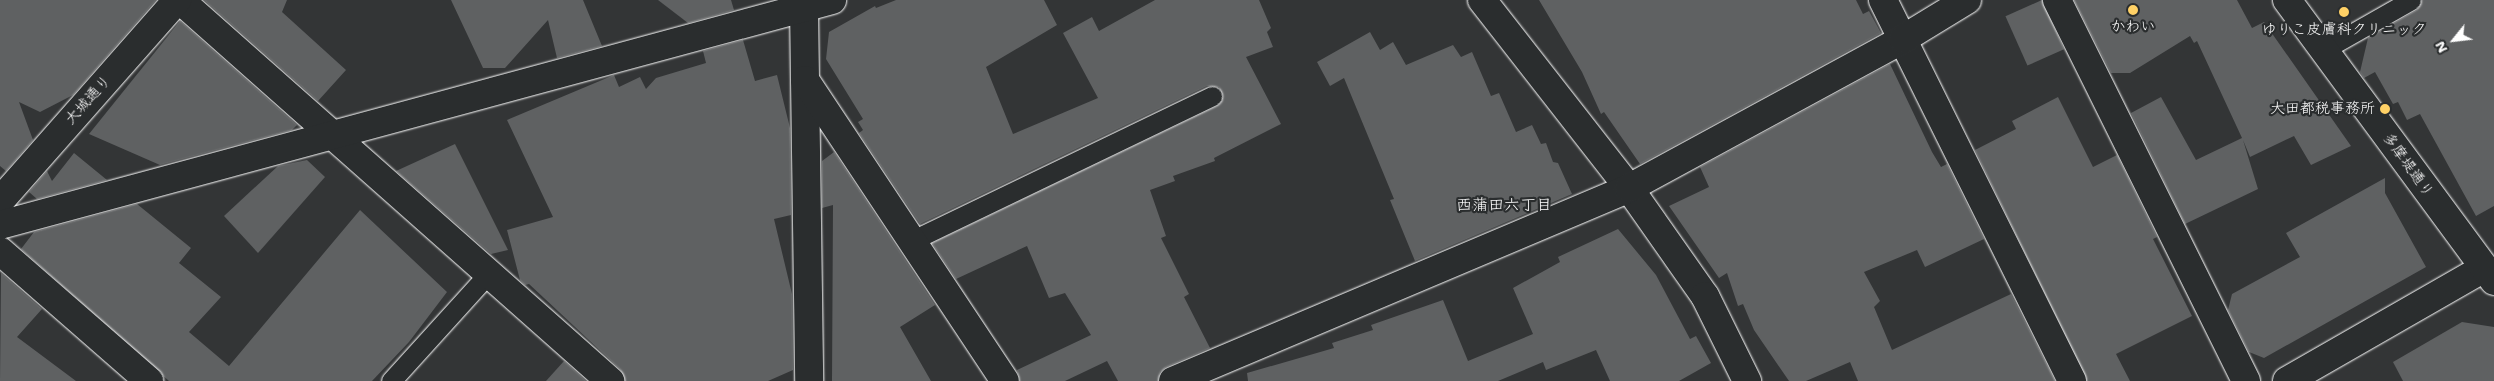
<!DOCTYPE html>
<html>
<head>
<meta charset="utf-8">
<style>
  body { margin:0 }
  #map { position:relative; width:2494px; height:381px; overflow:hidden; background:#333536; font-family:"Shantell Sans","Klee One",sans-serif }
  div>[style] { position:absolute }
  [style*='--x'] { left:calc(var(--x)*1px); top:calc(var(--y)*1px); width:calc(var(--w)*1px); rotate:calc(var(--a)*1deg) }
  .building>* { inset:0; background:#5f6162; transform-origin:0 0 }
  .roads { filter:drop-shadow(0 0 1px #fff) drop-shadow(0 0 1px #fff) }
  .service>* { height:19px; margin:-9.5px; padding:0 9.5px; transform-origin:9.5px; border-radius:9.5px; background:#2a2d2e }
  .minor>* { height:28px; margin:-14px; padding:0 14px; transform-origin:14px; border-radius:14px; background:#2a2d2e }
  .primary>* { height:28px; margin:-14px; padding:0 14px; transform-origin:14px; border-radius:14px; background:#2a2d2e }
  .dots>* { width:14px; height:14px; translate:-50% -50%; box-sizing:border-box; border:2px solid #2a2d2e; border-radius:50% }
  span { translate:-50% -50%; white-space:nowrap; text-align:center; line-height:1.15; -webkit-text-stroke:4.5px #2a2d2e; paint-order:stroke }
  .poi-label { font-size:15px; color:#fff }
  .right { translate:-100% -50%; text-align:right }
  .street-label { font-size:15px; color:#fff }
  .neighbourhood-label { font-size:16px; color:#fff }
  .north { position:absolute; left:2429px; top:15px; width:50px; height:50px; -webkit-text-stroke:4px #2a2d2e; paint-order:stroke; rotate:241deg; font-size:14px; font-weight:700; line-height:20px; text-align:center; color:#fff }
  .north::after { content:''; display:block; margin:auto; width:18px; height:22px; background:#fff; clip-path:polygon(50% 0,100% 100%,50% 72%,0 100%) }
</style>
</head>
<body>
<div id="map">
  <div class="building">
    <i style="clip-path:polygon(0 0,156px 0,73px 95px,40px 112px,19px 102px,33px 140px,6px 171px,0 166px)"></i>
    <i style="clip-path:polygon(204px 0,287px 0,282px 12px,346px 70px,318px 101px)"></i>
    <i style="clip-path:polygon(451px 0,583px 0,602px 46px,557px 58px,548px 20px,505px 68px,483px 68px)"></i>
    <i style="clip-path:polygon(658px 0,731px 0,734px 10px,688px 23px)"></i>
    <i style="clip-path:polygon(896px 0,1044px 0,1057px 25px,986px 67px,1013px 134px,1098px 98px,1063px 33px,1092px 17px,1099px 31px,1155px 0,1259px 0,1271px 28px,1267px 32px,1273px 47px,1246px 57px,1281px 124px,1214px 158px,1215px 161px,1173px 176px,1175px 181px,1150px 190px,1166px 236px,1161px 238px,1189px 294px,1184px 297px,1210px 348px,1166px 367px,1160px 372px,1158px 381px,1118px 381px,1107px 361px,1065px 381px,1020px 381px,1017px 370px,1091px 335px,1065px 293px,1049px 298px,1027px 246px,956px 279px,932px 243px,1217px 106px,1223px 97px,1219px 87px,1207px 86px,920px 224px,859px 133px,863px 130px,858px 122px,863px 119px,826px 59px,829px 32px,875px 6px,876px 8px)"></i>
    <i style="clip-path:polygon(1539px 0,1856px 0,1863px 14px,1869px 11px,1881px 33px,1640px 164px,1604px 112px,1601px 114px,1582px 72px)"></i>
    <i style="left:2042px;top:0;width:54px;height:40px;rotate:66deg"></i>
    <i style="clip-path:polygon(2074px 0,2237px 0,2252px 28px,2264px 22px,2351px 146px,2311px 165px,2294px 136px,2250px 157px,2243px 140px,2258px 189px,2185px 224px,2131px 113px,2161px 97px,2196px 160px,2242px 138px,2197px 41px,2194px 43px,2190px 36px,2130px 73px,2111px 73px)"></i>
    <i style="clip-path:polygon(2422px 0,2494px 0,2494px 206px,2476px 216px,2420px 114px,2407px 120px,2398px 102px,2393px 104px,2375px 72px,2364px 78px,2360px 72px,2368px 38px,2417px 10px)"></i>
    <i style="clip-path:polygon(180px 21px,297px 125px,292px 130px,160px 165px,89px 134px)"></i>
    <i style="clip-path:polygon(1370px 32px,1380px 50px,1393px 42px,1406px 65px,1453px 45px,1461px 57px,1472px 52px,1491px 96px,1499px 93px,1516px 132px,1532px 125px,1541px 144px,1546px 143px,1553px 162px,1558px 163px,1572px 194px,1415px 261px,1390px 200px,1394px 199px,1344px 78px,1330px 86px,1317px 62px)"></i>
    <i style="clip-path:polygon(743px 40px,755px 81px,777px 75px,790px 128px,791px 215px,774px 219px,792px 294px,793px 370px,768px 381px,625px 381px,620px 369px,529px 284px,525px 285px,520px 280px,507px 230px,553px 217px,507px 120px,614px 75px,619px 87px,640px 77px,646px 89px,656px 78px,706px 63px,703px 51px)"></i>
    <i style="clip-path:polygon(1890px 64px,1932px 152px,1941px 167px,1947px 164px,1984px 239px,1925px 267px,1917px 250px,1864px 272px,1880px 301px,1874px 307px,1892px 350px,2011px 294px,2055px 381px,1858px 381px,1850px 362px,1806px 381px,1789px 381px,1754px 330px,1743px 304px,1738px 306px,1727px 273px,1719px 278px,1669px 206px,1709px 187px,1700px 167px)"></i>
    <i style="clip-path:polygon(2058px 97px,2093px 167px,2117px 155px,2157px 237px,2153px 239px,2192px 316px,2116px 354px,2130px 381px,2087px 381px,1975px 150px,2016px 129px,2012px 121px)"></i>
    <i style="clip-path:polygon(455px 144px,508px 250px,491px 254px,396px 171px)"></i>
    <i style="clip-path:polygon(834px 152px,935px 305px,900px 327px,931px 381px,832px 381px,833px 205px,822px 208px,822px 161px)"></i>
    <i style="clip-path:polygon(74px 153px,107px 180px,37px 199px,29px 192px,47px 171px,52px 181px)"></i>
    <i style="clip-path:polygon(307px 160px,325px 177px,258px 253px,224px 216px,278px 166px)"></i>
    <i style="clip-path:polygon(2385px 178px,2385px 193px,2426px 267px,2264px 358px,2249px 352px,2228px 310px,2232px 294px,2300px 257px,2286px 233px)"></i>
    <i style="clip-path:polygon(137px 204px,191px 248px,179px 263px,221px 297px,189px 332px,229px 366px,360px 210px,447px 292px,409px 342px,372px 381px,169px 381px,21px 249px,34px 232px)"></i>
    <i style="clip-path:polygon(1618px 229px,1656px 275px,1690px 339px,1696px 336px,1711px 363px,1679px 381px,1610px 381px,1596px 350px,1546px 370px,1543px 362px,1498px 381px,1248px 381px,1247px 373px,1334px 348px,1332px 343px,1373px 330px,1371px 325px,1443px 300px,1468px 361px,1533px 334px,1513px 288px,1560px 262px,1558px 257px)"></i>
    <i style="clip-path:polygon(1px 273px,42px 309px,17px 337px,76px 381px,0 381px)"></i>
    <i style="clip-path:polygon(2462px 322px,2494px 327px,2494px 381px,2403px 381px,2393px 362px)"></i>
    <i style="clip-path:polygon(564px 361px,586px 381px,546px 381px)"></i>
  </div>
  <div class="roads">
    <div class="service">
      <i style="--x:2323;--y:50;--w:101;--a:-29.6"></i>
      <i style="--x:913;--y:240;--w:332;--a:-25.7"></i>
      <i style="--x:391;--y:381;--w:146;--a:-47.8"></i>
    </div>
    <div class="minor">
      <i style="--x:180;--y:0;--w:575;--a:41.54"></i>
      <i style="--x:794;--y:0;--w:13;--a:39"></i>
      <i style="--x:804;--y:8;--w:373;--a:89.2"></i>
      <i style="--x:1482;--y:0;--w:239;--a:52"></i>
      <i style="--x:1629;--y:188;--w:132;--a:54.9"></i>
      <i style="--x:1705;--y:296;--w:95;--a:63.7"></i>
      <i style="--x:1883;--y:0;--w:425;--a:63.6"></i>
      <i style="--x:2057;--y:0;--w:425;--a:63.6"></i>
      <i style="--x:805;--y:80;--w:361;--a:56.4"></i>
      <i style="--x:0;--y:201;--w:268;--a:-48.6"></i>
      <i style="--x:0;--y:225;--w:862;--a:-15.13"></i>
      <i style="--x:0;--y:251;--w:198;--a:41.1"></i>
      <i style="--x:1173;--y:381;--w:495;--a:-22.9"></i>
      <i style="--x:1629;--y:188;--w:312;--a:-28.5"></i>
      <i style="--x:1903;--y:39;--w:75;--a:-31.4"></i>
      <i style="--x:2287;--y:381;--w:227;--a:-29.8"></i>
    </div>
    <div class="primary">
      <i style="--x:2287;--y:0;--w:349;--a:53.6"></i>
    </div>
  </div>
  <div class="dots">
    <i style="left:2133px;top:10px;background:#ffd166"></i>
    <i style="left:2344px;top:12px;background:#ffd166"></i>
    <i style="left:2385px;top:109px;background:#ffd166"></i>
  </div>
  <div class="poi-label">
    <span style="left:2133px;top:27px">かわい</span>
    <span style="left:2344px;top:30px">ゆりこ皮膚科クリニック</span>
    <span class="right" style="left:2375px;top:109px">大田都税事務所</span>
  </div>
  <div class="street-label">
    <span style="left:88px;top:100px;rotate:-48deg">大城通り</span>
    <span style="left:2408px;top:165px;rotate:54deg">多摩堤通り</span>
  </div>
  <div class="neighbourhood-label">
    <span style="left:1504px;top:205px">西蒲田六丁目</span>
  </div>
  <div class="north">N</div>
</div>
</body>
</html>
